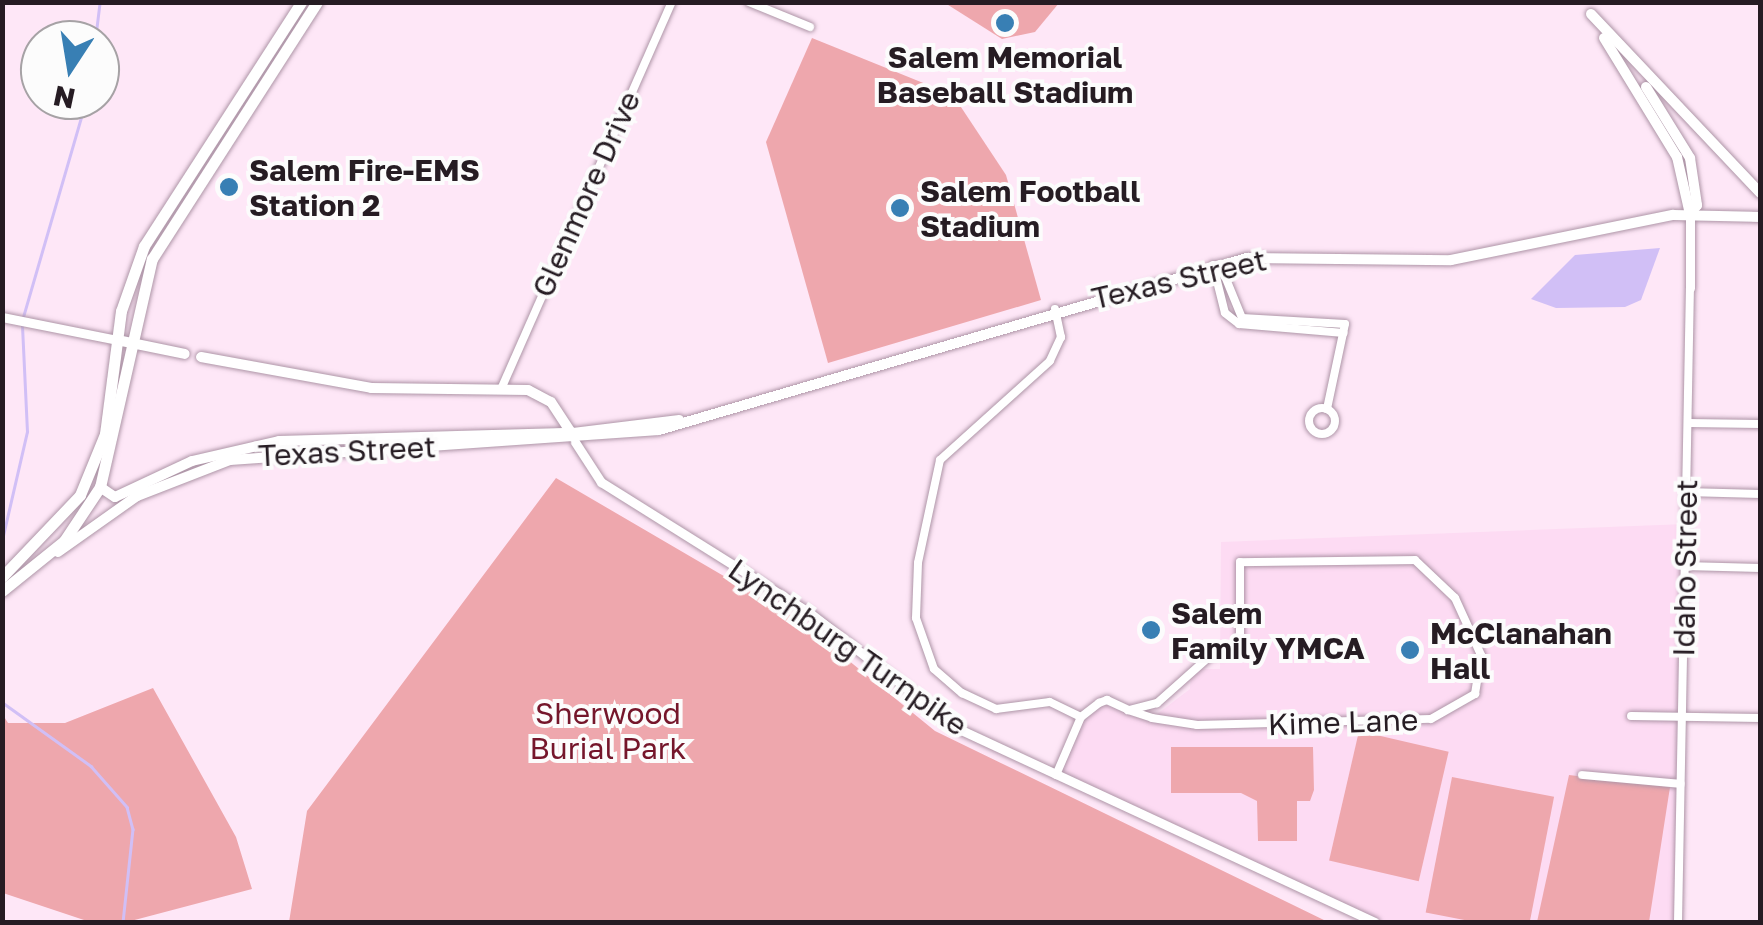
<!DOCTYPE html>
<html>
<head>
<meta charset="utf-8">
<style>
  body { margin:0 }
  #map { position:relative; width:1763px; height:925px; overflow:hidden; background:#fee7f7; font-family:"Golos Text",sans-serif }
  div>[style] { position:absolute }
  [style*='--x'] { left:calc(var(--x)*1px); top:calc(var(--y)*1px); width:calc(var(--w)*1px); rotate:calc(var(--a)*1deg) }
  .built>* { inset:0; background:#fddbf3 }
  .green>* { inset:0; background:#eea7ad; transform-origin:0 0 }
  .water>* { inset:0; background:#d1bff6 }
  .stream>* { height:2.5px; margin:-1.25px; padding:0 1.25px; transform-origin:1.25px; border-radius:1.25px; background:#d1bff6 }
  .roads { filter:drop-shadow(0 0 2px #ae95a7) drop-shadow(0 0 2px #ae95a7) }
  .minor>* { height:8px; margin:-4px; padding:0 4px; transform-origin:4px; border-radius:4px; background:#fff }
  .minor>.ring { margin:-4px; padding:0; box-sizing:content-box; background:none; border:8px solid #fff; border-radius:50% }
  .tertiary>* { height:9px; margin:-4.5px; padding:0 4.5px; transform-origin:4.5px; border-radius:4.5px; background:#fff }
  .secondary>* { height:10px; margin:-5px; padding:0 5px; transform-origin:5px; border-radius:5px; background:#fff }
  .primary>* { height:11px; margin:-5.5px; padding:0 5.5px; transform-origin:5.5px; border-radius:5.5px; background:#fff }
  .dots>* { width:28px; height:28px; translate:-50% -50%; box-sizing:border-box; border:5px solid #fcfcfc; border-radius:50% }
  span { translate:-50% -50%; white-space:nowrap; text-align:center; line-height:1.15; -webkit-text-stroke:8px #fcfcfc; paint-order:stroke }
  .poi-label { font-size:30px; color:#261c23; font-weight:700 }
  .left { translate:0 -50%; text-align:left }
  .street-label { font-size:30px; color:#261c23 }
  .park-label { font-size:30px; color:#75162b }
  .frame { position:absolute; inset:0; border:5px solid #261c23; pointer-events:none }
  .north { position:absolute; left:20px; top:20px; width:100px; height:100px; box-sizing:border-box; background:#fcfcfc; border:2px solid #a6a2a5; border-radius:50%; rotate:192deg; font-size:28px; font-weight:700; line-height:40px; text-align:center; color:#261c23 }
  .north::after { content:''; display:block; margin:auto; width:35px; height:45px; background:#387fb4; clip-path:polygon(50% 0,100% 100%,50% 72%,0 100%) }
</style>
</head>
<body>
<div id="map">
  <div class="built">
    <i style="clip-path:polygon(1686px 524px,1677px 922px,1374px 922px,1056px 775px,1078px 721px,1107px 700px,1152px 718px,1190px 689px,1191px 669px,1220px 669px,1221px 542px)"></i>
  </div>
  <div class="green">
    <i style="clip-path:polygon(945px 3px,1059px 3px,1035px 32px,1002px 39px)"></i>
    <i style="clip-path:polygon(812px 38px,953px 95px,1006px 175px,1041px 300px,828px 363px,766px 142px)"></i>
    <i style="clip-path:polygon(556px 478px,799px 620px,935px 731px,1328px 922px,289px 922px,307px 811px)"></i>
    <i style="clip-path:polygon(153px 688px,236px 837px,252px 889px,127px 922px,90px 922px,3px 893px,3px 715px,8px 723px,65px 723px)"></i>
    <i style="left:1359px;top:731px;width:92px;height:133px;rotate:13deg"></i>
    <i style="clip-path:polygon(1171px 747px,1313px 747px,1314px 790px,1310px 801px,1297px 801px,1297px 841px,1258px 841px,1257px 801px,1241px 793px,1171px 793px)"></i>
    <i style="clip-path:polygon(1569px 775px,1670px 787px,1649px 922px,1537px 922px)"></i>
    <i style="left:1452px;top:777px;width:104px;height:138px;rotate:11deg"></i>
  </div>
  <div class="water">
    <i style="clip-path:polygon(1660px 248px,1641px 300px,1625px 307px,1556px 308px,1531px 299px,1575px 255px)"></i>
  </div>
  <div class="stream">
    <i style="--x:95;--y:40;--w:38;--a:-83"></i>
    <i style="--x:23;--y:317;--w:226;--a:-73.8"></i>
    <i style="--x:2;--y:540;--w:111;--a:-77"></i>
    <i style="--x:27;--y:432;--w:107;--a:-92.7"></i>
    <i style="--x:2;--y:702;--w:110;--a:35.7"></i>
    <i style="--x:91;--y:766;--w:55;--a:48.7"></i>
    <i style="--x:127;--y:807;--w:23;--a:75"></i>
    <i style="--x:133;--y:829;--w:94;--a:96.1"></i>
  </div>
  <div class="roads">
    <div class="minor">
      <i style="--x:749;--y:2;--w:66;--a:22.3"></i>
      <i style="--x:1220;--y:264;--w:58;--a:67.8"></i>
      <i style="--x:1242;--y:318;--w:103;--a:3.3"></i>
      <i style="--x:1345;--y:324;--w:87;--a:102"></i>
      <i style="--x:1213;--y:265;--w:49;--a:76"></i>
      <i style="--x:1225;--y:313;--w:18;--a:38"></i>
      <i style="--x:1239;--y:324;--w:105;--a:4.9"></i>
      <i style="--x:1055;--y:309;--w:29;--a:78"></i>
      <i style="--x:1061;--y:337;--w:26;--a:115"></i>
      <i style="--x:1050;--y:361;--w:148;--a:138"></i>
      <i style="--x:940;--y:460;--w:105;--a:102.1"></i>
      <i style="--x:918;--y:563;--w:55;--a:92.1"></i>
      <i style="--x:916;--y:618;--w:54;--a:70.6"></i>
      <i style="--x:934;--y:669;--w:37;--a:41"></i>
      <i style="--x:962;--y:693;--w:38;--a:25"></i>
      <i style="--x:996;--y:709;--w:54;--a:-7.4"></i>
      <i style="--x:1050;--y:702;--w:34;--a:26"></i>
      <i style="--x:502;--y:387;--w:421;--a:-66.2"></i>
      <i class="ring" style="left:1309px;top:408px;width:18px;height:18px"></i>
      <i style="--x:1688;--y:423;--w:72;--a:0.8"></i>
      <i style="--x:1686;--y:492;--w:74;--a:1.5"></i>
      <i style="--x:1685;--y:566;--w:75;--a:1.5"></i>
      <i style="--x:1631;--y:716;--w:129;--a:0.9"></i>
      <i style="--x:1056;--y:775;--w:63;--a:-66.7"></i>
      <i style="--x:1081;--y:717;--w:23;--a:-38"></i>
      <i style="--x:1099;--y:703;--w:9;--a:-21"></i>
      <i style="--x:1107;--y:700;--w:23;--a:25"></i>
      <i style="--x:1128;--y:710;--w:25;--a:18"></i>
      <i style="--x:1152;--y:718;--w:46;--a:8.8"></i>
      <i style="--x:1197;--y:725;--w:234;--a:-1.5"></i>
      <i style="--x:1431;--y:719;--w:51;--a:-29.6"></i>
      <i style="--x:1475;--y:694;--w:39;--a:-81"></i>
      <i style="--x:1481;--y:655;--w:63;--a:-114.5"></i>
      <i style="--x:1455;--y:598;--w:55;--a:-136.5"></i>
      <i style="--x:1415;--y:560;--w:175;--a:179.3"></i>
      <i style="--x:1240;--y:562;--w:88;--a:90"></i>
      <i style="--x:1240;--y:650;--w:31;--a:169"></i>
      <i style="--x:1210;--y:656;--w:71;--a:138.4"></i>
      <i style="--x:1157;--y:703;--w:30;--a:166"></i>
      <i style="--x:1582;--y:775;--w:99;--a:5.2"></i>
      <i style="--x:1678;--y:922;--w:634;--a:-88.92"></i>
    </div>
    <div class="tertiary">
      <i style="--x:1690;--y:214;--w:74;--a:90"></i>
      <i style="--x:2;--y:317;--w:117;--a:11.3"></i>
      <i style="--x:575;--y:442;--w:48;--a:57"></i>
      <i style="--x:601;--y:482;--w:247;--a:32.1"></i>
      <i style="--x:810;--y:613;--w:189;--a:37.9"></i>
      <i style="--x:959;--y:729;--w:458;--a:24.9"></i>
    </div>
    <div class="secondary">
      <i style="--x:1591;--y:14;--w:246;--a:46.6"></i>
      <i style="--x:1604;--y:38;--w:140;--a:58.5"></i>
      <i style="--x:1677;--y:157;--w:58;--a:77.2"></i>
      <i style="--x:1646;--y:87;--w:84;--a:58.2"></i>
      <i style="--x:1690;--y:158;--w:48;--a:81.5"></i>
      <i style="--x:1697;--y:205;--w:11;--a:128"></i>
      <i style="--x:117;--y:340;--w:69;--a:11.6"></i>
      <i style="--x:201;--y:357;--w:173;--a:10.3"></i>
      <i style="--x:371;--y:388;--w:157;--a:0.7"></i>
      <i style="--x:528;--y:390;--w:26;--a:28"></i>
      <i style="--x:551;--y:402;--w:42;--a:56.7"></i>
      <i style="--x:100;--y:487;--w:18;--a:34"></i>
      <i style="--x:115;--y:497;--w:85;--a:-25.1"></i>
      <i style="--x:192;--y:461;--w:89;--a:-12.9"></i>
      <i style="--x:279;--y:441;--w:294;--a:-1.6"></i>
      <i style="--x:573;--y:433;--w:107;--a:-7"></i>
      <i style="--x:58;--y:552;--w:97;--a:-35.3"></i>
      <i style="--x:137;--y:496;--w:100;--a:-21.2"></i>
      <i style="--x:230;--y:460;--w:430;--a:-4"></i>
      <i style="--x:659;--y:430;--w:613;--a:-16.31"></i>
      <i style="--x:1247;--y:258;--w:204;--a:0.6"></i>
      <i style="--x:1451;--y:260;--w:227;--a:-11.5"></i>
      <i style="--x:1673;--y:215;--w:87;--a:1.3"></i>
    </div>
    <div class="primary">
      <i style="--x:2;--y:577;--w:113;--a:-46.4"></i>
      <i style="--x:80;--y:495;--w:66;--a:-67.7"></i>
      <i style="--x:105;--y:434;--w:124;--a:-82.6"></i>
      <i style="--x:121;--y:311;--w:69;--a:-70.5"></i>
      <i style="--x:144;--y:246;--w:290;--a:-57.2"></i>
      <i style="--x:2;--y:591;--w:80;--a:-38.9"></i>
      <i style="--x:64;--y:541;--w:65;--a:-56.3"></i>
      <i style="--x:100;--y:487;--w:234;--a:-77.2"></i>
      <i style="--x:152;--y:259;--w:305;--a:-57.3"></i>
    </div>
  </div>
  <div class="dots">
    <i style="left:1005px;top:23px;background:#387fb4"></i>
    <i style="left:229px;top:187px;background:#387fb4"></i>
    <i style="left:900px;top:208px;background:#387fb4"></i>
    <i style="left:1151px;top:630px;background:#387fb4"></i>
    <i style="left:1410px;top:650px;background:#387fb4"></i>
  </div>
  <div class="poi-label">
    <span style="left:1005px;top:74px">Salem Memorial<br>Baseball Stadium</span>
    <span class="left" style="left:249px;top:187px">Salem Fire-EMS<br>Station 2</span>
    <span class="left" style="left:920px;top:208px">Salem Football<br>Stadium</span>
    <span class="left" style="left:1171px;top:630px">Salem<br>Family YMCA</span>
    <span class="left" style="left:1430px;top:650px">McClanahan<br>Hall</span>
  </div>
  <div class="street-label">
    <span style="left:586px;top:194px;rotate:-66deg">Glenmore Drive</span>
    <span style="left:1179px;top:279px;rotate:-13deg">Texas Street</span>
    <span style="left:347px;top:451px;rotate:-3deg">Texas Street</span>
    <span style="left:1685px;top:568px;rotate:-89deg">Idaho Street</span>
    <span style="left:848px;top:647px;rotate:35deg">Lynchburg Turnpike</span>
    <span style="left:1343px;top:722px;rotate:-2deg">Kime Lane</span>
  </div>
  <div class="park-label">
    <span style="left:608px;top:730px">Sherwood<br>Burial Park</span>
  </div>
  <div class="frame"></div>
  <div class="north">N</div>
</div>
</body>
</html>
